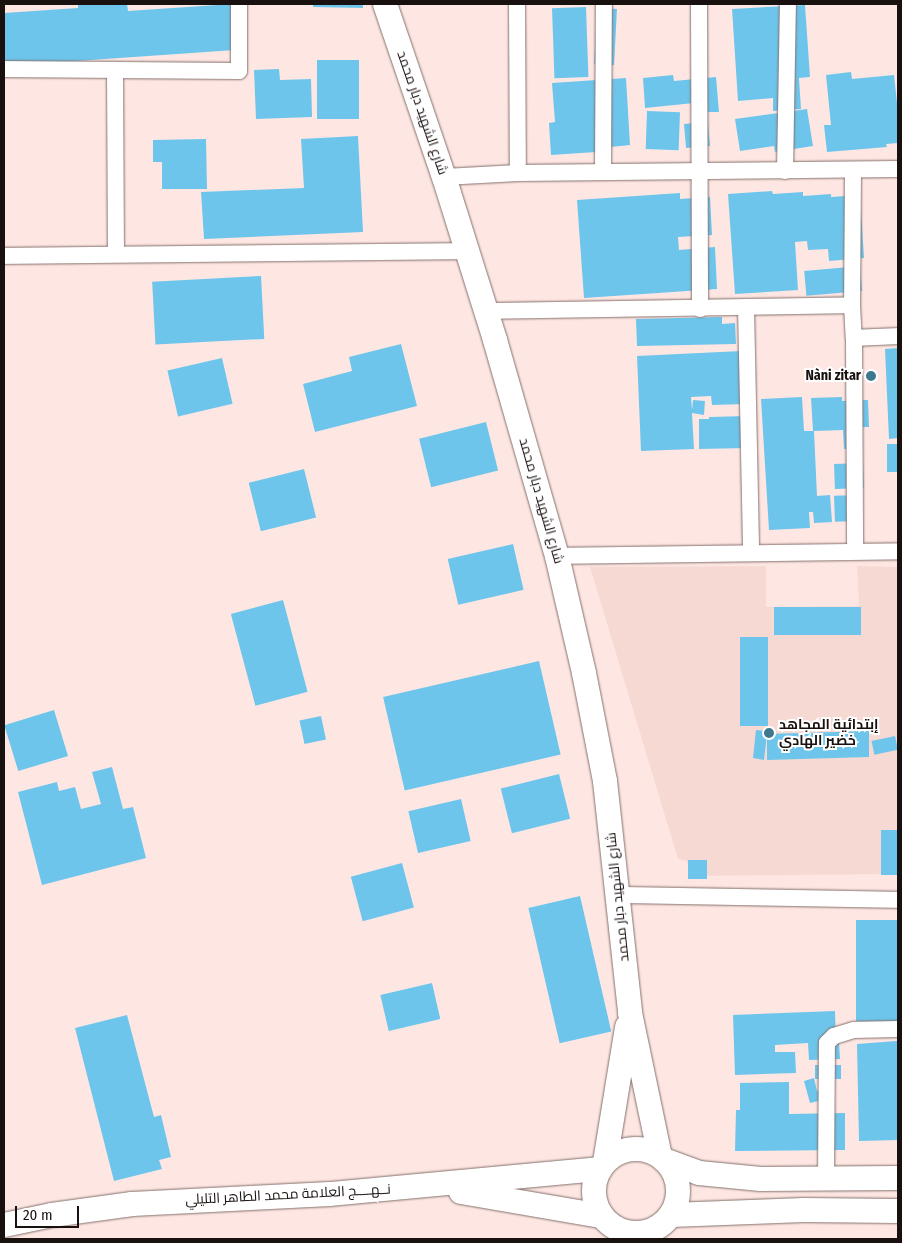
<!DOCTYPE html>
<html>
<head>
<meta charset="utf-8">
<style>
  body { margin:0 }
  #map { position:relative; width:902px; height:1243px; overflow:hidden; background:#fee7e3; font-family:"Fira Sans Condensed",Cairo,sans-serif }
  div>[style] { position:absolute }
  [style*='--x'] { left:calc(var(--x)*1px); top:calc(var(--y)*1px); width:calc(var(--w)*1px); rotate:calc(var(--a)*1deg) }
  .built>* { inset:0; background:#f7d9d3 }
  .building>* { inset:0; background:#6dc5ec; transform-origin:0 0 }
  .roads { filter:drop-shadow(0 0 1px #84706c) drop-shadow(0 0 1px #84706c) }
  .street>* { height:16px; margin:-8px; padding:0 8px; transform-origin:8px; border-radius:8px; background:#fff }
  .secondary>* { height:24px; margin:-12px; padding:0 12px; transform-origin:12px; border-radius:12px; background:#fff }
  .secondary>.ring { margin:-12px; padding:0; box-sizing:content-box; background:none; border:24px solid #fff; border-radius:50% }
  .dots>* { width:14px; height:14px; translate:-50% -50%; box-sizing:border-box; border:2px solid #fff; border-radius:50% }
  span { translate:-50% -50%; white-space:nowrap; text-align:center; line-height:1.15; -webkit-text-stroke:4px #fff; paint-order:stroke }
  .street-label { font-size:14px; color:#18110f }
  .poi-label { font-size:14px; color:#18110f; font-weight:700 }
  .right { translate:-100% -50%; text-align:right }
  .left { translate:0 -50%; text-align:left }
  .frame { position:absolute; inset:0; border:5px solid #18110f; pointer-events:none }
  .scale { position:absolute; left:15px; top:1206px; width:64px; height:22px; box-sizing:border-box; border:2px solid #18110f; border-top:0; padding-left:6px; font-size:15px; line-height:18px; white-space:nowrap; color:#18110f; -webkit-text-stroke:4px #fff; paint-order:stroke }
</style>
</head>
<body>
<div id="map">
  <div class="built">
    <i style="clip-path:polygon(766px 566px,766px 607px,859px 606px,857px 566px,898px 567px,898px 874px,689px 876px,687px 861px,678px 859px,590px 567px)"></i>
  </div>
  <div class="building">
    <i style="clip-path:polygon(78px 4px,127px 4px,128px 11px,232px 4px,235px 50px,4px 66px,4px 13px,78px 8px)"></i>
    <i style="clip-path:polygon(313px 4px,363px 4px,363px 8px,313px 7px)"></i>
    <i style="clip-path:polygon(805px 5px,810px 77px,799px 78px,801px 109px,773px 111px,773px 98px,738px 101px,732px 9px)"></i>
    <i style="left:586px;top:7px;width:70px;height:34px;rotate:88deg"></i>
    <i style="left:597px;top:8px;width:20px;height:56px;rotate:3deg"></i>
    <i style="left:317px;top:60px;width:42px;height:59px"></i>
    <i style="clip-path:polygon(279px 69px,280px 80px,311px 79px,312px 117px,256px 119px,254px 70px)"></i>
    <i style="clip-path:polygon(851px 72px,852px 79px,894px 75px,898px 112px,898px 143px,886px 144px,887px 147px,827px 152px,824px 125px,831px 125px,826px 75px)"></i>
    <i style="clip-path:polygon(673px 75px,674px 81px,716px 77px,719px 112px,707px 112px,710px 146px,686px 148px,684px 124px,696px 123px,694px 103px,645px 108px,643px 78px)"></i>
    <i style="clip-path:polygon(626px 78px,630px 145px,611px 147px,611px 151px,551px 155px,549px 123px,555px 122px,552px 83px)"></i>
    <i style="clip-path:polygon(807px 109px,813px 146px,775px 152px,774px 146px,740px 151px,735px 119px)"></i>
    <i style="left:647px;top:111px;width:33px;height:38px;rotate:2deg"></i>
    <i style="clip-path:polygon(358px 136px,363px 232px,204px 239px,201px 192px,304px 188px,301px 139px)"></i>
    <i style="clip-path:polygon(206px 139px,207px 189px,162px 189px,162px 162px,153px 162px,153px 140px)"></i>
    <i style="clip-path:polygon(772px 191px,773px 194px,803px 192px,803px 196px,831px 194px,831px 197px,860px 195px,864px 258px,829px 261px,828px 249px,808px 250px,807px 241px,795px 242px,798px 290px,735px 294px,728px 194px)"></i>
    <i style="clip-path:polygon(680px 193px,680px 199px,710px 197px,712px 235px,678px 237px,679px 250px,715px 247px,717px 289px,584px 298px,577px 200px)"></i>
    <i style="left:860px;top:266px;width:25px;height:56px;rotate:85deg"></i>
    <i style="left:261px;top:276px;width:63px;height:109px;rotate:87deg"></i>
    <i style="clip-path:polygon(722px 317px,722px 324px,735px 323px,736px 344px,637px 346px,636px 319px)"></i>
    <i style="clip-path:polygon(401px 344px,417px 406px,315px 432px,303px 384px,352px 371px,349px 357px)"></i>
    <i style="clip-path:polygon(898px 348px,898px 438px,889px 439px,885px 349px)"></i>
    <i style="clip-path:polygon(741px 351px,746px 404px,712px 405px,711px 396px,691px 397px,692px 410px,693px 400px,705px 401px,704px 415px,692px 413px,694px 449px,641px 451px,637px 356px)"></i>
    <i style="left:222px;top:358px;width:47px;height:56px;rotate:77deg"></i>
    <i style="clip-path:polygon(802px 397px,804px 431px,813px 431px,811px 398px,842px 397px,842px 401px,868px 400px,869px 427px,862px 427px,863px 448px,844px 449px,843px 430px,814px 431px,817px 496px,830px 495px,832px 522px,814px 523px,813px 512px,809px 512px,810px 528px,769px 530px,761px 399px)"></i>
    <i style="clip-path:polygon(747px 416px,748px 448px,699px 449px,699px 419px,709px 419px,709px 417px)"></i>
    <i style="left:486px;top:422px;width:50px;height:69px;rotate:76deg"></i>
    <i style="left:887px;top:444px;width:11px;height:28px"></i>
    <i style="left:863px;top:463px;width:25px;height:29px;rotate:88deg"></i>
    <i style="left:304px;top:469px;width:50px;height:57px;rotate:76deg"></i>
    <i style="left:859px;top:495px;width:26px;height:25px;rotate:88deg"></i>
    <i style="left:513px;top:544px;width:47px;height:67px;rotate:77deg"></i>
    <i style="left:283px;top:600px;width:95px;height:54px;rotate:75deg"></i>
    <i style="left:774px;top:607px;width:87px;height:28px"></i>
    <i style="left:740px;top:637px;width:28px;height:89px"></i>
    <i style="left:539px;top:661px;width:96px;height:160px;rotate:77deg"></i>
    <i style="left:54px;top:710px;width:48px;height:52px;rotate:73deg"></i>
    <i style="left:321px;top:716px;width:24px;height:22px;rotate:78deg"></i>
    <i style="clip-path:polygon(756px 730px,767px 731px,767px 734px,869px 731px,869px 757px,767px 760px,767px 734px,764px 760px,753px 758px)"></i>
    <i style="left:895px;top:736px;width:14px;height:24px;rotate:78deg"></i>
    <i style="clip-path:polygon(112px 767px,123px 809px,133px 807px,146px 858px,42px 885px,18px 792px,57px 782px,59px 791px,75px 787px,81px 809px,101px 804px,92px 772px)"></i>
    <i style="left:559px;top:774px;width:46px;height:60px;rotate:76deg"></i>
    <i style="left:461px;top:799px;width:43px;height:54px;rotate:77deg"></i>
    <i style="left:881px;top:830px;width:17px;height:45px"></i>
    <i style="left:688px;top:860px;width:19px;height:19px"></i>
    <i style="left:402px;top:863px;width:46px;height:53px;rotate:75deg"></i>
    <i style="left:580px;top:896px;width:139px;height:53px;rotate:77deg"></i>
    <i style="left:898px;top:920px;width:101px;height:42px;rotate:90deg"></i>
    <i style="left:432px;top:983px;width:37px;height:53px;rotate:77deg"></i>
    <i style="clip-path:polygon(835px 1011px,836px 1042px,839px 1042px,840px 1059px,809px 1060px,808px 1043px,775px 1045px,775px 1052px,795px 1052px,796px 1073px,735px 1075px,733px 1015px)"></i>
    <i style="clip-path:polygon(127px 1015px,154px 1117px,161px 1115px,171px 1157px,159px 1160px,162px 1169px,114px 1181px,75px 1028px)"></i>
    <i style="clip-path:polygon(896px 1041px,898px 1041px,898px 1140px,859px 1141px,857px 1044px)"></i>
    <i style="left:815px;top:1065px;width:26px;height:14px"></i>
    <i style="clip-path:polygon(814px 1078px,817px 1091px,828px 1088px,831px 1098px,810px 1103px,804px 1081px)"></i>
    <i style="clip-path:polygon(789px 1082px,789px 1114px,845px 1113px,845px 1150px,735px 1151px,736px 1110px,740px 1110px,740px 1083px)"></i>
  </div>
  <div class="roads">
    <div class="street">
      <i style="--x:517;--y:4;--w:169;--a:89.7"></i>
      <i style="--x:699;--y:4;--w:305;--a:89.8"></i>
      <i style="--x:4;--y:69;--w:111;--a:0.5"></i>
      <i style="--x:115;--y:70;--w:184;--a:89.7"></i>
      <i style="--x:115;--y:70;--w:124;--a:0.5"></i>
      <i style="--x:239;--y:71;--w:67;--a:-90"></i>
      <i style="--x:853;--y:170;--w:135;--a:90.4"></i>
      <i style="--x:852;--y:305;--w:33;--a:87"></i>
      <i style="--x:854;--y:338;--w:213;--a:89.7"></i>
      <i style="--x:785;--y:171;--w:167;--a:-89"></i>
      <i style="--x:603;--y:172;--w:168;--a:-89.7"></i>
      <i style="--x:444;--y:177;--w:74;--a:-3.1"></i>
      <i style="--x:518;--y:173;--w:380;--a:-0.6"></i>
      <i style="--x:4;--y:256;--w:463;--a:-0.6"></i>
      <i style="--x:746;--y:307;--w:244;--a:88.8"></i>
      <i style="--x:486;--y:311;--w:366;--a:-0.9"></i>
      <i style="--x:854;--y:338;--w:44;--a:-2.6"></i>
      <i style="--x:557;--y:556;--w:341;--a:-0.8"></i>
      <i style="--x:618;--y:895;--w:280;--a:1"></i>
      <i style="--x:826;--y:1179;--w:136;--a:-89.6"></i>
      <i style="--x:827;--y:1043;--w:10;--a:-45"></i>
      <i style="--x:834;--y:1036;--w:21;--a:-17"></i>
      <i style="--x:854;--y:1030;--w:44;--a:-1.3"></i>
    </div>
    <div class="secondary">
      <i style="--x:385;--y:4;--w:183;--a:71.2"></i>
      <i style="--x:444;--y:177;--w:171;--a:72.6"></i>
      <i style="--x:495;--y:340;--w:225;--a:74"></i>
      <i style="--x:557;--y:556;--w:120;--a:77"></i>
      <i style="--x:584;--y:673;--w:110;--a:79"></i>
      <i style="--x:605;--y:781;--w:233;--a:83.8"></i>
      <i style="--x:630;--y:1013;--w:146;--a:78.2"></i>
      <i class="ring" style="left:594px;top:1149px;width:60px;height:60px"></i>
      <i style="--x:664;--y:1160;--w:37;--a:20"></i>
      <i style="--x:699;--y:1173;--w:62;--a:5.5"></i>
      <i style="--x:761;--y:1179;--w:137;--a:-0.4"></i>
      <i style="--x:605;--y:1162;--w:137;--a:-80.7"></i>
      <i style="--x:461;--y:1192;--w:143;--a:9.7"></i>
      <i style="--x:671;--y:1215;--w:133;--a:-2.2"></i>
      <i style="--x:804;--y:1210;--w:94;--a:0.6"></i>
      <i style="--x:4;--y:1225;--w:49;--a:-11.8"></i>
      <i style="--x:52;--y:1215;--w:81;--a:-7.8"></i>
      <i style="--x:132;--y:1204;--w:198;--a:-2.9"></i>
      <i style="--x:330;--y:1194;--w:271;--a:-5.3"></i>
    </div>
  </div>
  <div class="dots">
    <i style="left:871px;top:376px;background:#3e7790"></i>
    <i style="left:769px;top:733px;background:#3e7790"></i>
  </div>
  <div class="street-label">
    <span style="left:422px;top:113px;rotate:71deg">شارع الشهيد دبار محمد</span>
    <span style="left:541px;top:501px;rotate:74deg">شارع الشهيد دبار محمد</span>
    <span style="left:618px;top:897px;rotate:-96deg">شارع الشهيد دبار محمد</span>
    <span style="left:288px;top:1195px;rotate:-3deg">نــهــــج العلامة محمد الطاهر التليلي</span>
  </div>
  <div class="poi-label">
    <span class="right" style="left:861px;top:376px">Nàni zitar</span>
    <span class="left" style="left:779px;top:733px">إبتدائية المجاهد<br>خضير الهادي</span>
  </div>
  <div class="frame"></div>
  <div class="scale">20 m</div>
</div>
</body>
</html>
